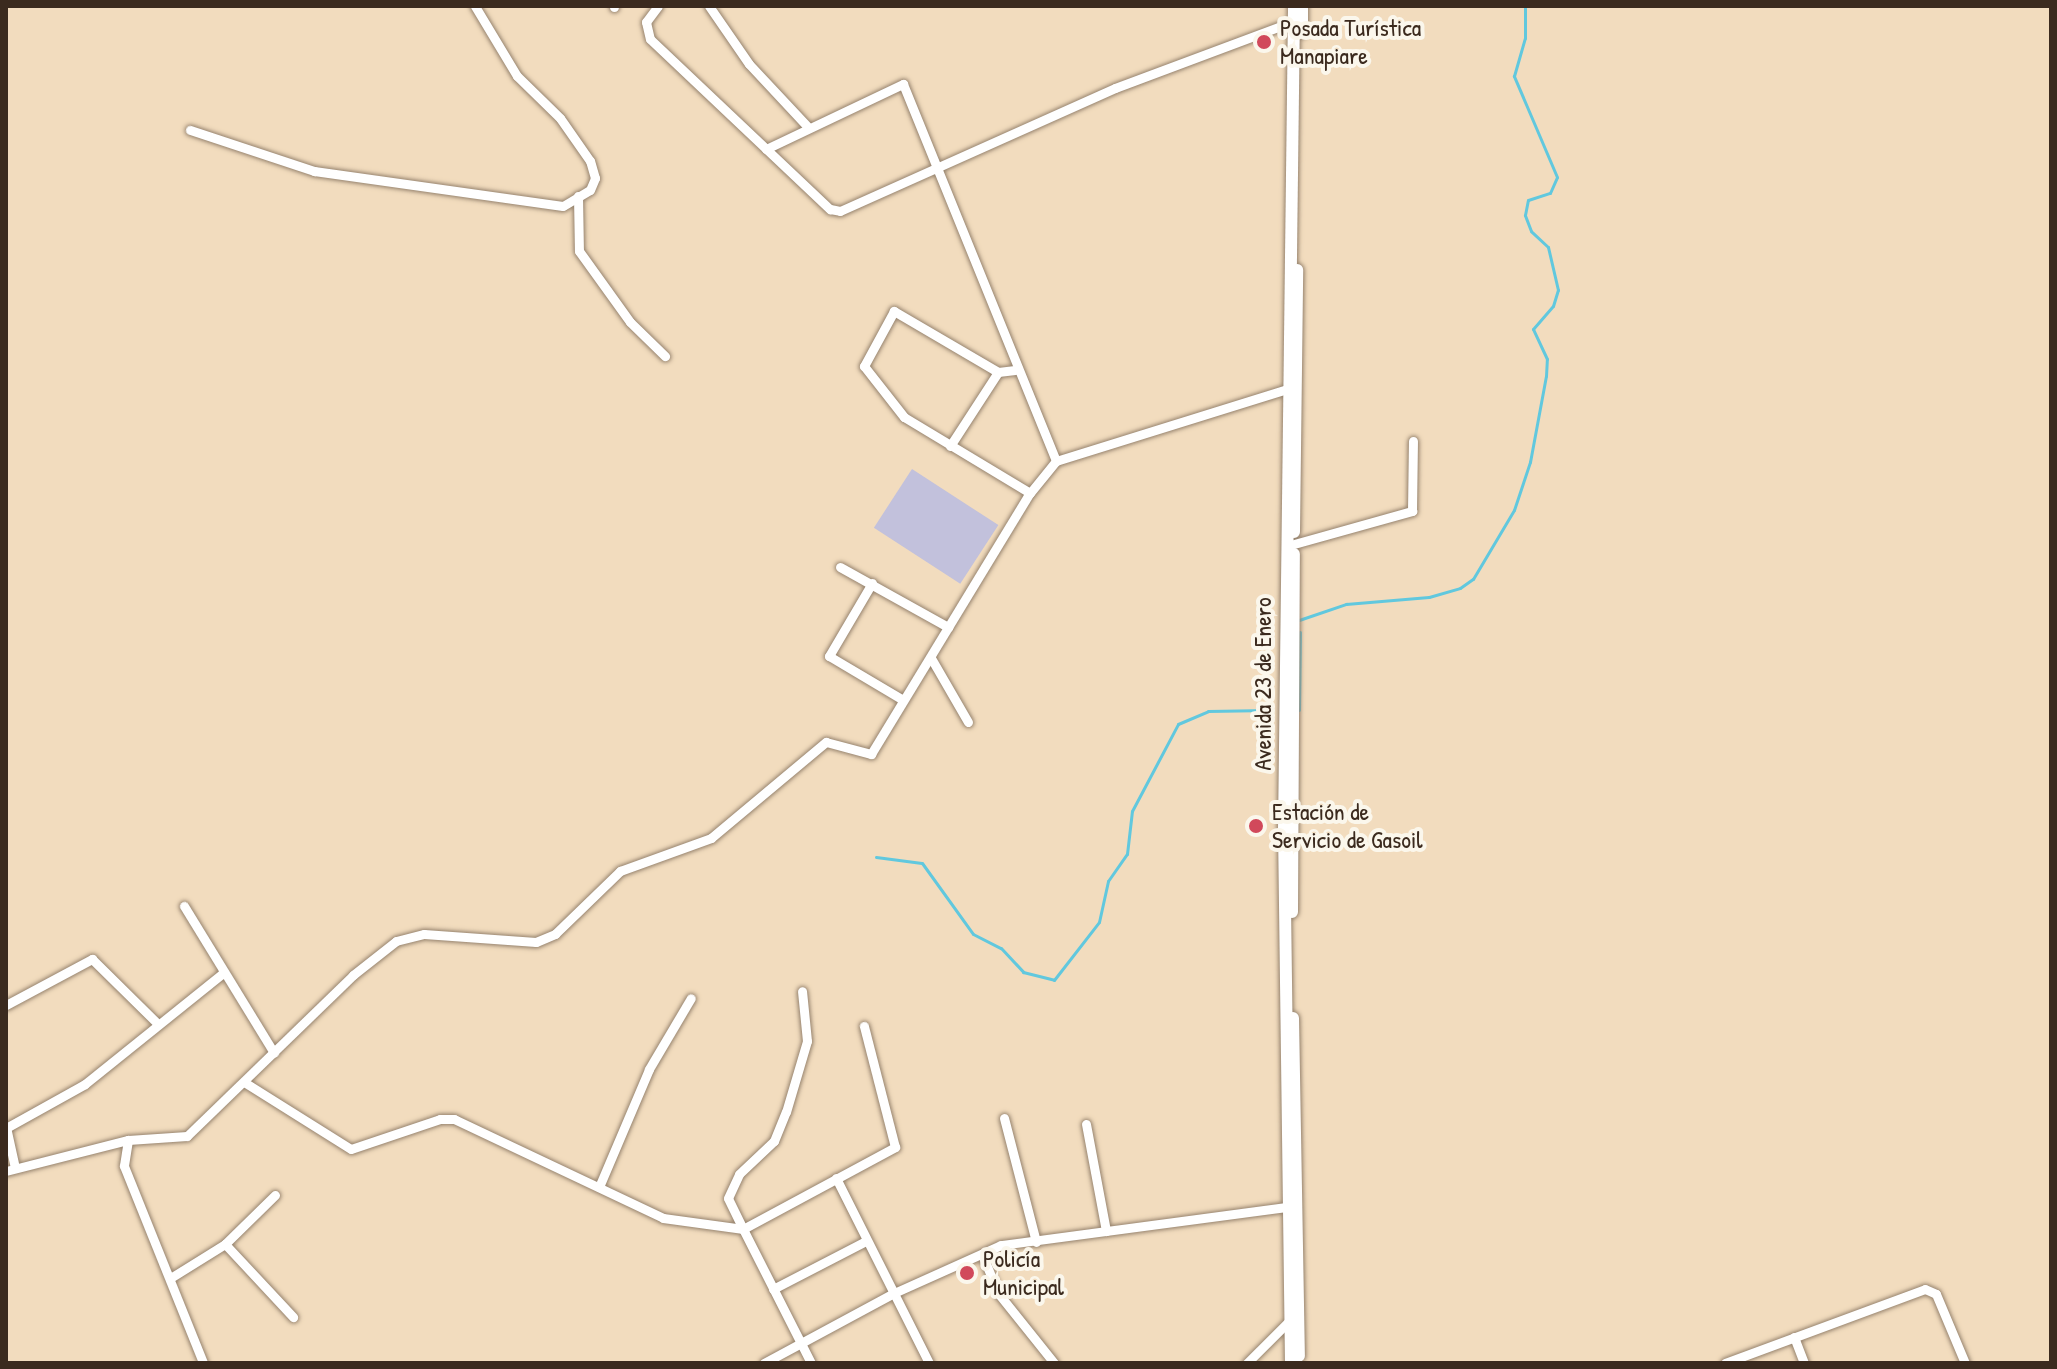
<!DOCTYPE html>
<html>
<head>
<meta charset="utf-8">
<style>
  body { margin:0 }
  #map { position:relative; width:2057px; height:1369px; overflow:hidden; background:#f2dcbe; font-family:"Patrick Hand",sans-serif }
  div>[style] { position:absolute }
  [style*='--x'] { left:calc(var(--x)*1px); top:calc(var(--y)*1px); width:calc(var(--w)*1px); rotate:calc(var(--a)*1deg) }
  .industrial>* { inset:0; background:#c2c1dc; transform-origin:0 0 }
  .stream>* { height:3px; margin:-1.5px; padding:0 1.5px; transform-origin:1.5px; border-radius:1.5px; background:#61c8de }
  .roads { filter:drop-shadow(0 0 2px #96836e) drop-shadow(0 0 2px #96836e) }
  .minor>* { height:9px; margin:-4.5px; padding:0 4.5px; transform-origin:4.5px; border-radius:4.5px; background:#fff }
  .secondary>* { height:12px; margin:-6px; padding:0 6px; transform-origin:6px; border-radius:6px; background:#fff }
  .dots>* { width:22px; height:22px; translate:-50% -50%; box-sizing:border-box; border:4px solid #fbf7ec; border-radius:50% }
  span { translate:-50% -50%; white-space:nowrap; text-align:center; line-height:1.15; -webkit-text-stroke:8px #fbf7ec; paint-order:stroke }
  .poi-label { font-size:24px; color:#3b2a1e }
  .left { translate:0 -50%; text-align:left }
  .street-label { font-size:24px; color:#3b2a1e }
  .frame { position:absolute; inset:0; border:8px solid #3b2a1e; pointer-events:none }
</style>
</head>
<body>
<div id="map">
  <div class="industrial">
    <i style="left:912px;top:469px;width:103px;height:70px;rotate:33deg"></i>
  </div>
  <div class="stream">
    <i style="--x:1299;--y:620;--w:50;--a:-18.8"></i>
    <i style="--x:1346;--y:604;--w:83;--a:-4.8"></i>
    <i style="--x:1429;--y:597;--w:32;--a:-16"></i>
    <i style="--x:1460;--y:588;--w:16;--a:-35"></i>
    <i style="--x:1473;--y:579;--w:80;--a:-59.3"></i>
    <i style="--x:1514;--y:510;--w:51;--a:-71.6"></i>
    <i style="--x:1530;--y:462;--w:87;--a:-79.5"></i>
    <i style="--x:1546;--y:376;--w:17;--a:-87"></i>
    <i style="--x:1547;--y:359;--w:33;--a:-115"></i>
    <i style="--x:1533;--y:329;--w:30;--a:-49"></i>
    <i style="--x:1553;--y:306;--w:17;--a:-73"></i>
    <i style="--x:1558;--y:290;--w:44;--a:-103.1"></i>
    <i style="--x:1548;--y:247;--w:23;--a:-137"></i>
    <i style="--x:1531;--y:231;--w:17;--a:-111"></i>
    <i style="--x:1525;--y:215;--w:15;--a:-79"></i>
    <i style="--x:1528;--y:200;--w:23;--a:-18"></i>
    <i style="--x:1550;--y:193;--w:17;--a:-66"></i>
    <i style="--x:1557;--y:177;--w:110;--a:-113.1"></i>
    <i style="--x:1514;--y:76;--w:40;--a:-74"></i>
    <i style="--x:1525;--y:38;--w:32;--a:-90"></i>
    <i style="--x:1299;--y:710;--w:78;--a:-89.3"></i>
    <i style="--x:876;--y:857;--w:46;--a:7.4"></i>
    <i style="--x:922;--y:863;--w:87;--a:54.3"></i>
    <i style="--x:973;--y:934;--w:31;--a:27"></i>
    <i style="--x:1001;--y:948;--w:33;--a:47"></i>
    <i style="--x:1023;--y:972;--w:32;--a:14"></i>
    <i style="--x:1054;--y:980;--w:73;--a:-52.2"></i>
    <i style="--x:1099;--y:922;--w:42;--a:-77.6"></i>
    <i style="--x:1108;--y:881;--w:33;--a:-55"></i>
    <i style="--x:1127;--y:854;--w:43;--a:-83.4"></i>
    <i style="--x:1132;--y:811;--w:98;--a:-62.1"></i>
    <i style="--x:1178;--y:724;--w:33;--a:-23"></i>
    <i style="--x:1208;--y:711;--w:61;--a:-0.9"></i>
  </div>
  <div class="roads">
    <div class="minor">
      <i style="--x:658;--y:6;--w:20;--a:127"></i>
      <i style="--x:646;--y:22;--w:17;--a:77"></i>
      <i style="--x:650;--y:39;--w:248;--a:43.4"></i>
      <i style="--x:830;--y:209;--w:10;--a:11"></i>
      <i style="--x:840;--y:211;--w:301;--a:-24.1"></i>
      <i style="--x:1115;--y:88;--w:191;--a:-20.5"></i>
      <i style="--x:709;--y:6;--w:70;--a:55.4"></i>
      <i style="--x:749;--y:64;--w:85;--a:46.9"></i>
      <i style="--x:614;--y:7;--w:1;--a:-90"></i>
      <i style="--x:190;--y:130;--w:131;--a:18.3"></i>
      <i style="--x:314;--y:171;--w:251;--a:8"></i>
      <i style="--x:563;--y:206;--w:31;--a:-31"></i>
      <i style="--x:590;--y:190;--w:13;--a:-67"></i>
      <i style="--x:595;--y:178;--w:18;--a:-106"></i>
      <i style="--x:590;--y:161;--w:52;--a:-124.9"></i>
      <i style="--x:560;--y:118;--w:60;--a:-135.7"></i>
      <i style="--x:517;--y:76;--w:82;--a:-121"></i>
      <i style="--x:766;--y:149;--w:152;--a:-25.4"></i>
      <i style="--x:903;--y:84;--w:407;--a:67.9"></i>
      <i style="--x:578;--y:196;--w:55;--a:89"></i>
      <i style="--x:579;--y:251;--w:87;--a:54.3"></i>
      <i style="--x:630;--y:322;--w:49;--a:44.2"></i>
      <i style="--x:1015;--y:370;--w:17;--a:173"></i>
      <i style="--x:998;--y:372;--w:121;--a:-149.6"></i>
      <i style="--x:894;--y:311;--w:63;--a:118.6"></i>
      <i style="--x:864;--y:366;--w:65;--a:51.9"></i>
      <i style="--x:904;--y:417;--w:147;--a:31.1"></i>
      <i style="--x:950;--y:446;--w:88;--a:-57"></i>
      <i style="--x:1294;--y:544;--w:123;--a:-15.6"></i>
      <i style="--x:1412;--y:511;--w:70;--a:-89.2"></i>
      <i style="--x:840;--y:567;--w:124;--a:29.1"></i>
      <i style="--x:872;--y:583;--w:85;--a:120.5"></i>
      <i style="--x:829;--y:656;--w:86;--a:30.7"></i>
      <i style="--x:931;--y:658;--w:74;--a:60"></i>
      <i style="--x:184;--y:906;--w:172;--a:58.5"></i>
      <i style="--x:6;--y:1005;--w:98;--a:-28.1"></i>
      <i style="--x:92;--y:959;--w:91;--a:44.6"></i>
      <i style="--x:244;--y:1082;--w:126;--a:32.1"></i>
      <i style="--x:351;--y:1149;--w:94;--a:-18.6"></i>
      <i style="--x:440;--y:1119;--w:14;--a:0"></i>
      <i style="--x:454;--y:1119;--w:231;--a:25.3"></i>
      <i style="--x:663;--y:1218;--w:81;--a:7.8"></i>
      <i style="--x:743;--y:1229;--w:34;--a:-116"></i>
      <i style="--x:728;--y:1198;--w:26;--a:-65"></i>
      <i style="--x:739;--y:1174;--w:48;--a:-43.3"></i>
      <i style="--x:774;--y:1141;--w:31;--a:-68"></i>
      <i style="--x:786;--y:1112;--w:74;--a:-73.5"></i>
      <i style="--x:807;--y:1041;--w:50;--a:-95.7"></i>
      <i style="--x:1004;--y:1118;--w:128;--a:75.5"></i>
      <i style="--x:1086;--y:1124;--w:109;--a:79.4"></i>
      <i style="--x:6;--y:1127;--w:42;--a:77.6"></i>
      <i style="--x:6;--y:1128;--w:90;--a:-29.1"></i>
      <i style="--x:85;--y:1084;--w:177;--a:-38.8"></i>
      <i style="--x:128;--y:1140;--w:26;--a:99"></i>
      <i style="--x:124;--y:1166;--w:212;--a:68.1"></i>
      <i style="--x:6;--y:1171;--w:126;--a:-14.3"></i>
      <i style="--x:128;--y:1140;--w:59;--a:-3.9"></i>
      <i style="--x:187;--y:1136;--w:231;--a:-44.1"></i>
      <i style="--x:353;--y:975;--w:55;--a:-38.3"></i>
      <i style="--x:396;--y:941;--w:29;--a:-14"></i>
      <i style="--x:424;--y:934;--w:112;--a:4.1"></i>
      <i style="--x:536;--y:942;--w:21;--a:-23"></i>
      <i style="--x:555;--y:934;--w:91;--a:-44.1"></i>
      <i style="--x:620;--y:871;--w:97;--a:-19.9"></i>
      <i style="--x:711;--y:838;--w:150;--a:-39.9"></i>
      <i style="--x:826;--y:742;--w:47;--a:14.9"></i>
      <i style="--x:871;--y:754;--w:306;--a:-58.7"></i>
      <i style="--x:1030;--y:493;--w:41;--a:-50.9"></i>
      <i style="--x:1056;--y:461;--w:248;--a:-17.3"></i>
      <i style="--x:836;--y:1178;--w:207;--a:63.3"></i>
      <i style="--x:599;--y:1187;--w:128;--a:-67"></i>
      <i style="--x:649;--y:1069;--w:82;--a:-59.4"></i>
      <i style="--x:225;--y:1244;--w:100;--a:47"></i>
      <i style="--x:982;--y:1254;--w:42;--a:67.7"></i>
      <i style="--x:998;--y:1293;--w:90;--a:51.3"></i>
      <i style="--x:172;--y:1277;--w:62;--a:-31.9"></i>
      <i style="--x:225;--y:1244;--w:70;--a:-44.4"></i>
      <i style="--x:773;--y:1289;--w:105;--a:-27.3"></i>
      <i style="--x:1794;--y:1337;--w:28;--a:69"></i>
      <i style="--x:764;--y:1363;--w:148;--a:-28.3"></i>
      <i style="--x:894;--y:1293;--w:117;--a:-24.2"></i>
      <i style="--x:1001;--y:1245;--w:289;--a:-7.6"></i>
      <i style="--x:811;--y:1363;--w:150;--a:-116.9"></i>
      <i style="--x:743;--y:1229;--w:173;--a:-28.3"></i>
      <i style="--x:895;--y:1147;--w:125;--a:-104.4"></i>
      <i style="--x:1247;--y:1363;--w:59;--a:-45"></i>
      <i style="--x:1725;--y:1363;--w:213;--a:-20.3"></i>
      <i style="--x:1925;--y:1289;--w:12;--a:24"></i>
      <i style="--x:1936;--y:1294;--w:75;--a:67.2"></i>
    </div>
    <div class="secondary">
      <i style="--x:1302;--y:32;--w:26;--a:-90"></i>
      <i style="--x:1294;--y:532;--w:262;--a:-89.3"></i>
      <i style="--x:1292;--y:912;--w:358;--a:-89.7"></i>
      <i style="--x:1293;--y:1018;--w:338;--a:89"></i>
      <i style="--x:1291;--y:1363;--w:534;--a:-90.75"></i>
      <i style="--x:1284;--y:829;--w:823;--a:-89.3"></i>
    </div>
  </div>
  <div class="dots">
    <i style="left:1264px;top:42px;background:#d1495b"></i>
    <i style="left:1256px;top:826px;background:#d1495b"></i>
    <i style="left:967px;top:1273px;background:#d1495b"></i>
  </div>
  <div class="poi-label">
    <span class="left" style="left:1280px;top:42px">Posada Turística<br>Manapiare</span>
    <span class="left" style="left:1272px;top:826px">Estación de<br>Servicio de Gasoil</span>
    <span class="left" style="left:983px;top:1273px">Policía<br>Municipal</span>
  </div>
  <div class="street-label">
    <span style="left:1263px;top:684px;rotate:-90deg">Avenida 23 de Enero</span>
  </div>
  <div class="frame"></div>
</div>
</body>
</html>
